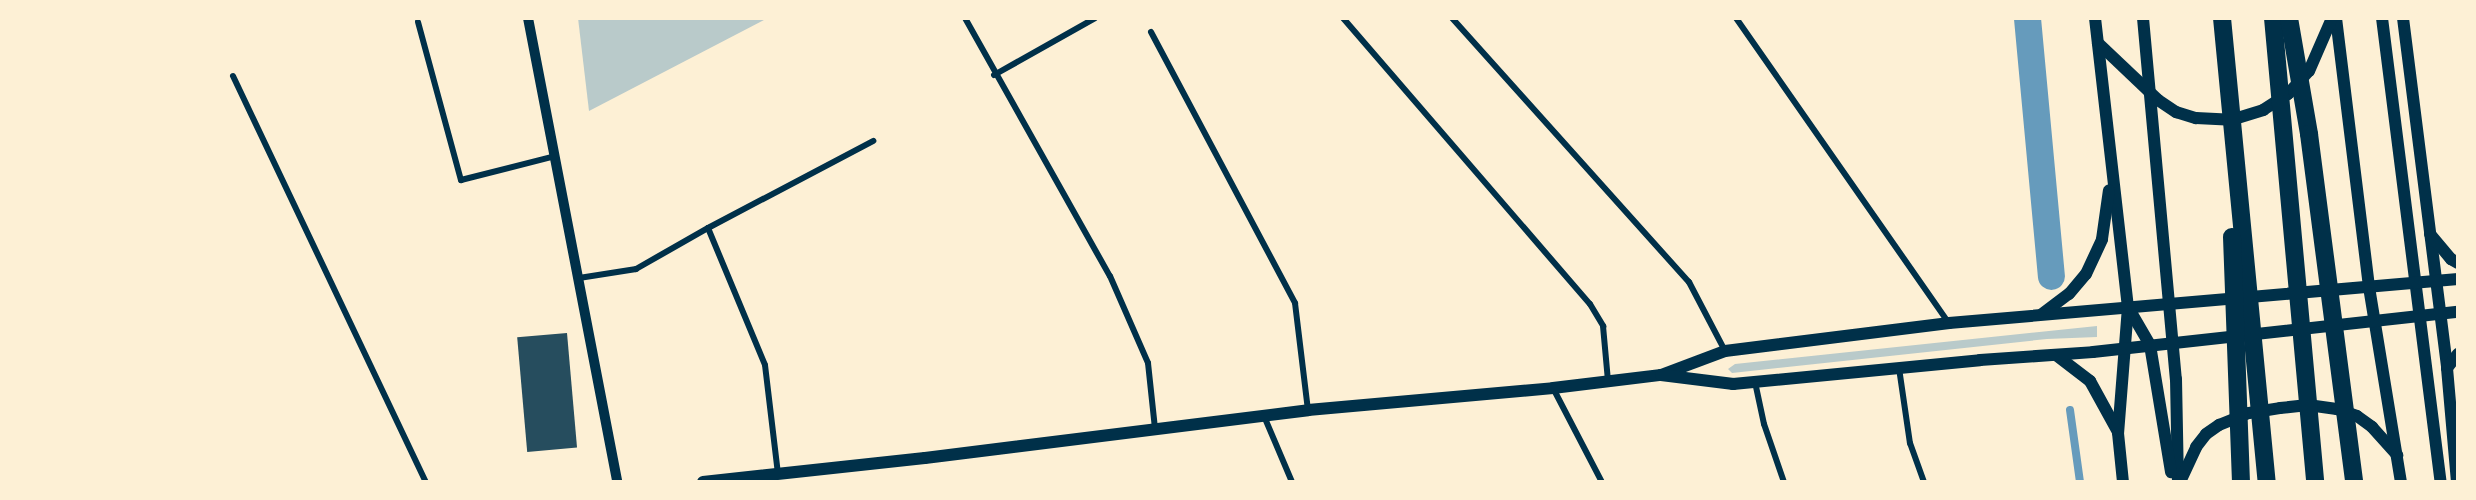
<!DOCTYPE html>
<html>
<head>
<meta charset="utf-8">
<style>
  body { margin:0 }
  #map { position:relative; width:2476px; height:500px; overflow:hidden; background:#fdf0d5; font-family:Manrope,sans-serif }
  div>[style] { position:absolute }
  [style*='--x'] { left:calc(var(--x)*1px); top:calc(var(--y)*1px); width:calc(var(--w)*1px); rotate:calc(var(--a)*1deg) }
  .green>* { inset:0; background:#b9caca }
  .stream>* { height:8px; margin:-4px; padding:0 4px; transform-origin:4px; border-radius:4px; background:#669bbc }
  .canal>* { height:27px; margin:-13.5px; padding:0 13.5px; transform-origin:13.5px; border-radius:13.5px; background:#669bbc }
  .building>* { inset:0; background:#264d5e; transform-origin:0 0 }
  .minor>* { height:6px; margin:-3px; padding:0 3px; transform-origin:3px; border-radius:3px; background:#003049 }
  .tertiary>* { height:10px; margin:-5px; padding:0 5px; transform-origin:5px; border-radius:5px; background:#003049 }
  .secondary>* { height:12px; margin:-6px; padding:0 6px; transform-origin:6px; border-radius:6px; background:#003049 }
  .motorway>* { height:18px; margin:-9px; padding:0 9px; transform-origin:9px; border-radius:9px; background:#003049 }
  span { translate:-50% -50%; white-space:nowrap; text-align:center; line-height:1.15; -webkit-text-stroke:4.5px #fdf0d5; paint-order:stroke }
  .frame { position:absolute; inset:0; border:20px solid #fdf0d5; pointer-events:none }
</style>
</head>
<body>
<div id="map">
  <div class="green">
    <i style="clip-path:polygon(578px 18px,768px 18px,589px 111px)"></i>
    <i style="clip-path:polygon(2097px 326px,2097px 337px,2047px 339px,1732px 373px,1728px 369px,1735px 364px)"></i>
  </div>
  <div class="stream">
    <i style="--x:2070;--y:410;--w:73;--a:82.1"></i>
  </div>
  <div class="canal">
    <i style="--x:2027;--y:18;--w:259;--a:84.7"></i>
  </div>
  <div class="building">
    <i style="left:567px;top:333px;width:115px;height:50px;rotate:85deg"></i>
  </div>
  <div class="minor">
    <i style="--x:965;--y:18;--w:296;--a:60.7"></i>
    <i style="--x:1110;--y:276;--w:95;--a:66.4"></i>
    <i style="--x:1148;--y:363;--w:66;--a:83.9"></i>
    <i style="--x:1343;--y:18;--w:378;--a:49.2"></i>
    <i style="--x:1590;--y:304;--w:26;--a:59"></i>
    <i style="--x:1603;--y:326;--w:55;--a:84.8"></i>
    <i style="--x:1452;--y:18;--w:355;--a:48.1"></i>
    <i style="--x:1689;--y:282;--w:78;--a:62.4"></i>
    <i style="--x:1736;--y:18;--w:372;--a:55.1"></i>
    <i style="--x:418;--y:22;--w:164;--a:74.8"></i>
    <i style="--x:461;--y:180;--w:98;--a:-14.2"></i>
    <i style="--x:1151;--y:32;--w:307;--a:62"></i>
    <i style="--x:1295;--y:303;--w:108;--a:83.1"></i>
    <i style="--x:994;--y:75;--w:116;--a:-29.4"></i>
    <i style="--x:233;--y:76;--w:450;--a:64.6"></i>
    <i style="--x:708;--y:228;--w:148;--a:67.4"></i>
    <i style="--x:765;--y:365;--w:110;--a:83.2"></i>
    <i style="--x:579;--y:278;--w:58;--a:-9"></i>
    <i style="--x:636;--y:269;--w:83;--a:-29.7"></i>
    <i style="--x:708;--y:228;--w:187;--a:-27.8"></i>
    <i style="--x:1899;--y:368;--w:76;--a:81.7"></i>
    <i style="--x:1910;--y:443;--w:41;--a:70.3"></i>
    <i style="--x:1755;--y:382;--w:43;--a:77.9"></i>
    <i style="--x:1764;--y:424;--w:61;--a:71"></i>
    <i style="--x:1553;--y:388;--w:106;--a:62.5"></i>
    <i style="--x:1264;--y:416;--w:72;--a:67"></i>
  </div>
  <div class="tertiary">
    <i style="--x:528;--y:18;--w:472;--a:79.1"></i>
  </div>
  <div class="secondary">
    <i style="--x:2095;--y:18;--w:291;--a:83.5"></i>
    <i style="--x:2128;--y:307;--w:126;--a:94.5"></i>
    <i style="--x:2118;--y:433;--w:49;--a:84.2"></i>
    <i style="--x:2143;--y:18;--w:363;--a:84.8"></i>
    <i style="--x:2176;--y:379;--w:103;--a:88.9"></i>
    <i style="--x:2336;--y:18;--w:271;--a:83"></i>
    <i style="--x:2369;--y:287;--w:198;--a:80.7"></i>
    <i style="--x:2382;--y:18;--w:468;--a:82.8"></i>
    <i style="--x:2403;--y:18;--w:353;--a:82.8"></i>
    <i style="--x:2447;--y:368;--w:114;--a:85"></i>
    <i style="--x:2098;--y:43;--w:83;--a:43.5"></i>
    <i style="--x:2158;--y:100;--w:22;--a:34"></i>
    <i style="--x:2176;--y:112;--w:21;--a:17"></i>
    <i style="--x:2196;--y:118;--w:35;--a:3"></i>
    <i style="--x:2231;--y:120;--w:34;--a:-17"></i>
    <i style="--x:2263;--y:110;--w:30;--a:-33"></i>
    <i style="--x:2288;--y:94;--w:31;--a:-48"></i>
    <i style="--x:2309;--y:71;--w:58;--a:-66.5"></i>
    <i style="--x:2430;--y:234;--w:33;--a:50"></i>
    <i style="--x:2451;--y:259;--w:8;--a:30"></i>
    <i style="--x:2128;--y:307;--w:44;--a:59.9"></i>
    <i style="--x:2150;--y:345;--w:129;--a:80.6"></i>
    <i style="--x:2042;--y:314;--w:34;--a:-37"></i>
    <i style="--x:2069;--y:294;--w:26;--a:-50"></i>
    <i style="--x:2086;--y:274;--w:38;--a:-65"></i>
    <i style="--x:2102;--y:239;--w:49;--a:-81.9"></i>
    <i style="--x:2056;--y:355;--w:43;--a:37.4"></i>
    <i style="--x:2090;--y:381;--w:58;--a:61.2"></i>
    <i style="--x:2447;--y:368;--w:18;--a:-52"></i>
    <i style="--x:1661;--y:375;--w:68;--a:-20.6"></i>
    <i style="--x:1725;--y:351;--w:226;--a:-7.1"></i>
    <i style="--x:1949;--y:323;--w:511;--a:-4.94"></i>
    <i style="--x:703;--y:482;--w:223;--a:-6.2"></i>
    <i style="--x:925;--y:458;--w:386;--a:-7.1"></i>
    <i style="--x:1308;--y:410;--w:246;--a:-5.1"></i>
    <i style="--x:1553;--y:388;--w:109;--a:-6.9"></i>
    <i style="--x:1661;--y:375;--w:73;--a:7.1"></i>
    <i style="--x:1733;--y:384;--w:248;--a:-5.5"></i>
    <i style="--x:1980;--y:360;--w:113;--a:-4"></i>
    <i style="--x:2093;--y:352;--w:367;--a:-6.3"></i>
    <i style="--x:2180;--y:482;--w:38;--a:-65"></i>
    <i style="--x:2196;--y:447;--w:16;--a:-52"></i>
    <i style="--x:2206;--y:434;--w:16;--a:-35"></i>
    <i style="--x:2219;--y:425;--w:32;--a:-22"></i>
    <i style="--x:2249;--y:413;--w:31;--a:-9"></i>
    <i style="--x:2280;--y:408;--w:28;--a:-6"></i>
    <i style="--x:2308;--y:405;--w:29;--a:8"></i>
    <i style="--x:2337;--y:409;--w:21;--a:19"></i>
    <i style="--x:2357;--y:416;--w:19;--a:36"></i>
    <i style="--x:2372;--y:427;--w:38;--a:48"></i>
  </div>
  <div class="motorway">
    <i style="--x:2222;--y:18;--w:466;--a:84.5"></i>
    <i style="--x:2273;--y:18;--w:466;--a:84.8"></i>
    <i style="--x:2289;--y:18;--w:118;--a:80.2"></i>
    <i style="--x:2309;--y:134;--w:351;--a:82.6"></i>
    <i style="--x:2232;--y:237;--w:245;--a:87.9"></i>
  </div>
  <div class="frame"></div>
</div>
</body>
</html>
